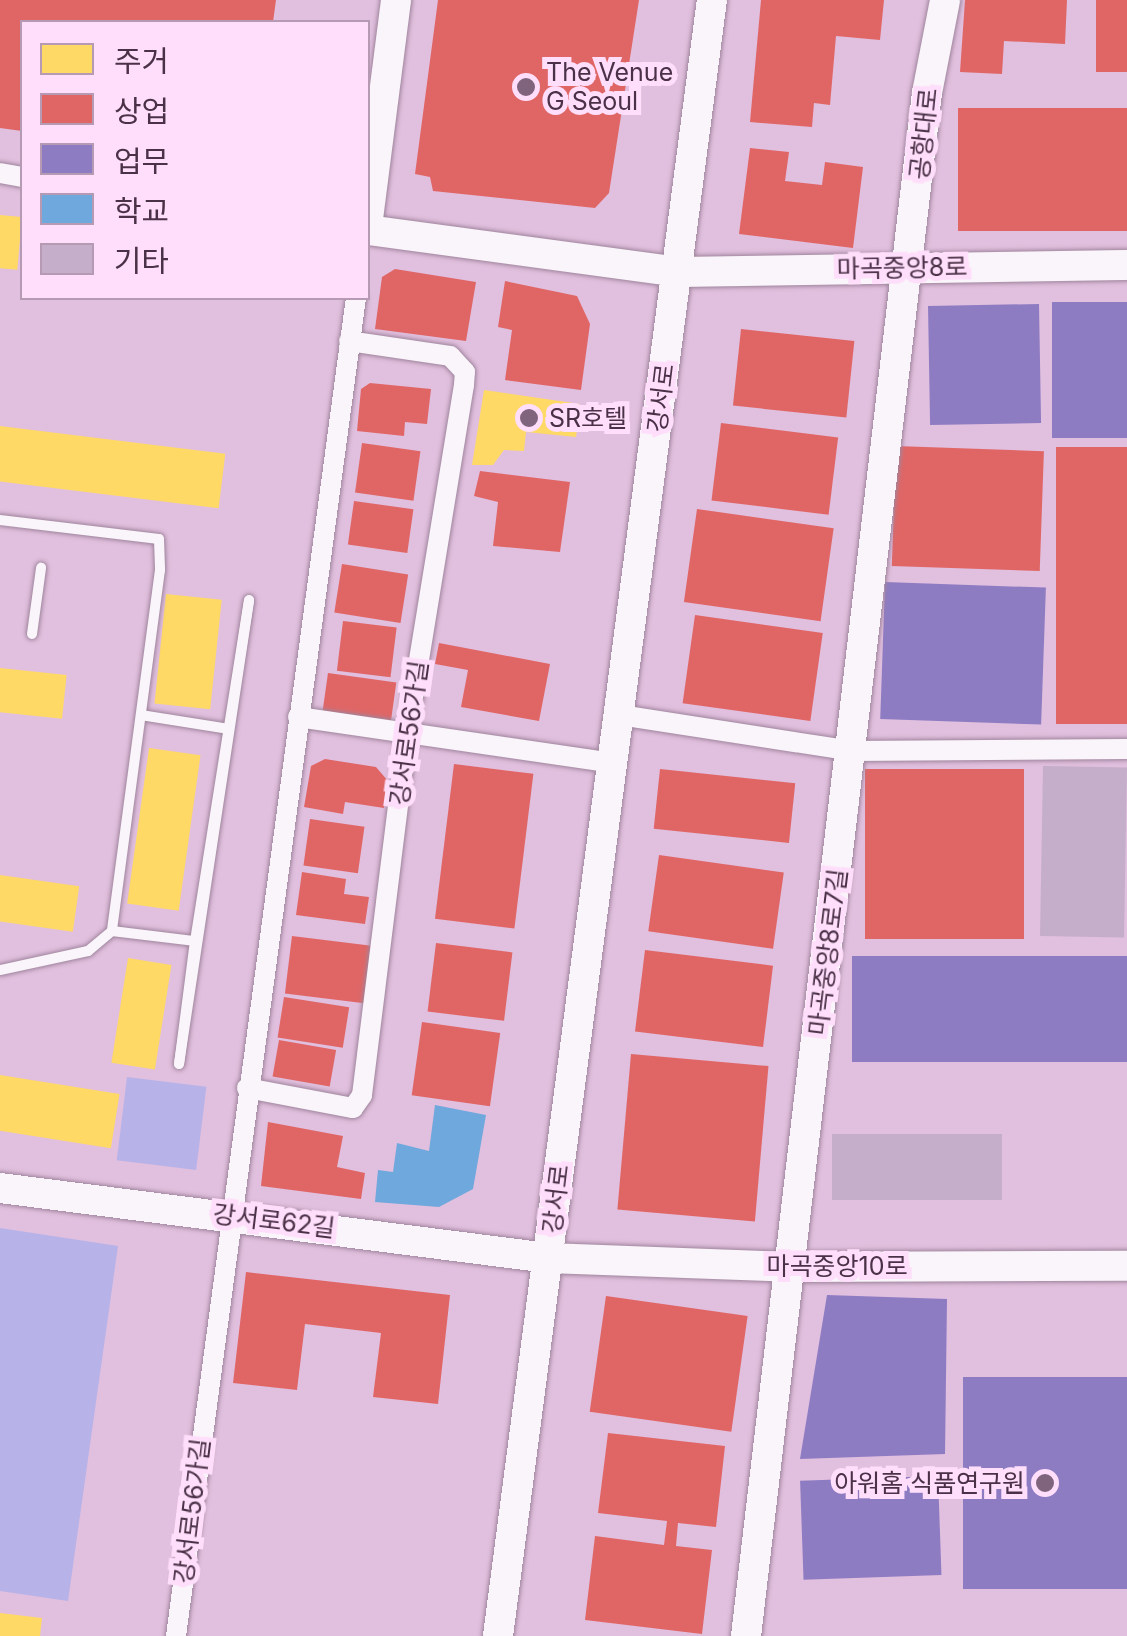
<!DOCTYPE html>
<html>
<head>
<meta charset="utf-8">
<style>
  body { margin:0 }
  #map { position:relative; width:1127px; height:1636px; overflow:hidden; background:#e1bfde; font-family:Inter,"Noto Sans KR",sans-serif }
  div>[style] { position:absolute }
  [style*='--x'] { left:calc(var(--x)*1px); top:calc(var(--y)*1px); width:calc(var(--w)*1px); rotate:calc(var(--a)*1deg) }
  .green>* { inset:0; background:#b7b3e9; transform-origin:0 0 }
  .homes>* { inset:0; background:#ffd966; transform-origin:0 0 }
  .shops>* { inset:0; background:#e06666; transform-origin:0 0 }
  .offices>* { inset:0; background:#8e7cc3; transform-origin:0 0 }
  .schools>* { inset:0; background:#6fa8dc }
  .building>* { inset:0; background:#c5aec9; transform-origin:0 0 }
  .roads { filter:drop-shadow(0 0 2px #9f859d) drop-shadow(0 0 2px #9f859d) }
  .lane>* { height:10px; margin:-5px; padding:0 5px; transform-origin:5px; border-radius:5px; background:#faf5fa }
  .street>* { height:20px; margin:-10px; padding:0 10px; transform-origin:10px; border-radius:10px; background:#faf5fa }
  .secondary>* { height:30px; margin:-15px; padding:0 15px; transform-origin:15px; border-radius:15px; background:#faf5fa }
  .dots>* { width:28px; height:28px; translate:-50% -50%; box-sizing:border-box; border:5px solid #fedefa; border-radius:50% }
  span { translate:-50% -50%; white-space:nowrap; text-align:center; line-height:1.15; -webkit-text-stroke:10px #fedefa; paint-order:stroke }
  .poi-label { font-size:25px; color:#4b3148 }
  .left { translate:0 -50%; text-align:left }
  .right { translate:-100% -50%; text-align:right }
  .street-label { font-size:25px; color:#4b3148 }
  .legend { position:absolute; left:20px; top:20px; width:350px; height:280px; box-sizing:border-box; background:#fedefa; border:2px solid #b699b3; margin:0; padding:12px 18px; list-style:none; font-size:30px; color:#4b3148 }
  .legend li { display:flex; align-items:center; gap:20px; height:50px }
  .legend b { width:50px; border:2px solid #b699b3 }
</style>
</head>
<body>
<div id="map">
  <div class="green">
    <i style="left:127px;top:1077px;width:80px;height:84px;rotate:7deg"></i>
    <i style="clip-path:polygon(0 1228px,118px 1246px,68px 1601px,0 1591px)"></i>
  </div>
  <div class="homes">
    <i style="left:0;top:215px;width:22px;height:53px;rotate:5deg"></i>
    <i style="clip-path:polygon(484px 390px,580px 404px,576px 437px,526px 432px,524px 451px,504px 450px,493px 465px,472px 465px)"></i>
    <i style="left:0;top:426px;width:227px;height:55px;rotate:7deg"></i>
    <i style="left:166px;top:594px;width:56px;height:110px;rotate:6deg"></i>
    <i style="left:0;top:668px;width:67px;height:44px;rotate:6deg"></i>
    <i style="left:149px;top:748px;width:52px;height:157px;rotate:8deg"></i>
    <i style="left:0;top:875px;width:80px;height:46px;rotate:8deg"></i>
    <i style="left:128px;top:958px;width:44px;height:106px;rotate:9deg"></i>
    <i style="left:0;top:1075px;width:121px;height:55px;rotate:9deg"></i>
    <i style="clip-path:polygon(0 1613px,42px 1618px,40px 1636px,0 1636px)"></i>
  </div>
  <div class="shops">
    <i style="clip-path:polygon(0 0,276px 0,273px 22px,22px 22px,22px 131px,0 128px)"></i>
    <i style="clip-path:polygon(438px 0,639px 0,609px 193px,595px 208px,433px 191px,430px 177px,415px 174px)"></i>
    <i style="clip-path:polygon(761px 0,884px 0,880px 40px,836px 36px,830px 105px,814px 103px,812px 127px,750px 122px)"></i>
    <i style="clip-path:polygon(965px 0,1067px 0,1065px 44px,1004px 41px,1002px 74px,960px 72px)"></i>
    <i style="left:1096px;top:0;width:31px;height:72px"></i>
    <i style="left:1127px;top:108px;width:123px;height:169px;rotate:90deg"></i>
    <i style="clip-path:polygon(750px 148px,789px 152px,785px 181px,822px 185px,825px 162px,863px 167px,853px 248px,739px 234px)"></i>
    <i style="clip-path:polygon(395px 269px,476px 282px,466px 341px,375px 329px,382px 277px)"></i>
    <i style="clip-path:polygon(505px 281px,577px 296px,590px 324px,581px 390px,505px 380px,512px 330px,498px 327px)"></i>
    <i style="left:741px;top:329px;width:114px;height:77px;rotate:6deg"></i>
    <i style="clip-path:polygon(370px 383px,431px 389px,427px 424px,405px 422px,404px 436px,357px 431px,361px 389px)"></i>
    <i style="left:721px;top:423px;width:118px;height:78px;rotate:7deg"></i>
    <i style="left:362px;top:443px;width:59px;height:50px;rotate:8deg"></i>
    <i style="left:896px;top:446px;width:148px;height:120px;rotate:2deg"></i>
    <i style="left:1127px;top:447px;width:277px;height:71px;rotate:90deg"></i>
    <i style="clip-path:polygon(480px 471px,570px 482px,560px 552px,493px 546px,498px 502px,474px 496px)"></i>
    <i style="left:354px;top:501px;width:60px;height:44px;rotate:8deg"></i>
    <i style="left:697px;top:509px;width:138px;height:94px;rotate:8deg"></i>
    <i style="left:342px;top:564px;width:67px;height:49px;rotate:9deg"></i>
    <i style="left:695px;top:615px;width:129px;height:89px;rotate:8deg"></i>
    <i style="left:343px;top:621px;width:54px;height:50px;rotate:7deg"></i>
    <i style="clip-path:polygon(439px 643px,550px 664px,539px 721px,461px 707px,468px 670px,435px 664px)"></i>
    <i style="left:328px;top:673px;width:69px;height:42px;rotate:8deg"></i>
    <i style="clip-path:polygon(325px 759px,376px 767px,388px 781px,384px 808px,345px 802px,343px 814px,304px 807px,311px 766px)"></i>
    <i style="left:454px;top:764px;width:80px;height:156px;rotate:7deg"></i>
    <i style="left:660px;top:769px;width:136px;height:60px;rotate:6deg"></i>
    <i style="left:865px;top:769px;width:159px;height:170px"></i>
    <i style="left:310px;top:819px;width:55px;height:47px;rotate:8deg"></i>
    <i style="left:659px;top:855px;width:126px;height:77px;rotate:8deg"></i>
    <i style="clip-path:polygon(302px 872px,346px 879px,344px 894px,369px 897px,365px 924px,296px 915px)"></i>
    <i style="left:292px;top:936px;width:80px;height:58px;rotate:7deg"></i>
    <i style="left:436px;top:943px;width:77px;height:69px;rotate:7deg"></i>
    <i style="left:645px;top:950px;width:129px;height:82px;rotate:7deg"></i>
    <i style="left:284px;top:997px;width:66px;height:41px;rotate:9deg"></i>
    <i style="left:422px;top:1022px;width:79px;height:74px;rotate:8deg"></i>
    <i style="left:279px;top:1040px;width:58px;height:37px;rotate:10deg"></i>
    <i style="left:631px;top:1054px;width:138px;height:156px;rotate:5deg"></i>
    <i style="clip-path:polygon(268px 1122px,343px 1136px,337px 1167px,365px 1173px,361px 1199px,261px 1186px)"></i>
    <i style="clip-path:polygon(246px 1272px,450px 1295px,438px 1404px,373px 1397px,381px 1333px,305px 1324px,297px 1390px,233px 1383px)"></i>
    <i style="left:606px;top:1296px;width:143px;height:117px;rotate:8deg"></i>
    <i style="clip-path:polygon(608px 1433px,725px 1446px,716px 1527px,678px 1523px,676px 1546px,712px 1550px,702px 1634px,585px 1620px,595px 1536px,664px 1545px,667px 1521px,598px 1513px)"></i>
  </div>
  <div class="offices">
    <i style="left:1127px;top:302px;width:136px;height:75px;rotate:90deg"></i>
    <i style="left:1039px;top:304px;width:119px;height:111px;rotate:89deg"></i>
    <i style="left:885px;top:582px;width:161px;height:137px;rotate:2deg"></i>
    <i style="left:1127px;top:956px;width:106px;height:275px;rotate:90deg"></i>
    <i style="clip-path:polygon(827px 1295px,947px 1299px,945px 1454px,800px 1459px)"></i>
    <i style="left:1127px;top:1377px;width:212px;height:164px;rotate:90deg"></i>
    <i style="left:938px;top:1476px;width:99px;height:138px;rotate:88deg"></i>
  </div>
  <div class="schools">
    <i style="clip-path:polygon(435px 1105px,486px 1115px,473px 1189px,439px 1207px,375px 1202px,378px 1170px,393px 1172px,397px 1143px,429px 1151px)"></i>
  </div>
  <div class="building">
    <i style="left:1043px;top:766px;width:84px;height:170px;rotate:1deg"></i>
    <i style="left:832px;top:1134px;width:170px;height:66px"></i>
  </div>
  <div class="roads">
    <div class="lane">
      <i style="--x:0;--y:520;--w:160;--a:6.8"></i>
      <i style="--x:159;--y:539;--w:31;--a:88"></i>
      <i style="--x:160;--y:570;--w:364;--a:97.6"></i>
      <i style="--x:112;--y:931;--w:31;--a:140"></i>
      <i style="--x:88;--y:951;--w:90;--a:167.8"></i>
      <i style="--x:32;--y:634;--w:67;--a:-82.2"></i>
      <i style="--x:141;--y:715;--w:89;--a:9"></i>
      <i style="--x:112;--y:931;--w:84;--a:6.9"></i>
      <i style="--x:195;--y:941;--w:124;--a:97.4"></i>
      <i style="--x:179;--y:1064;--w:469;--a:-81.4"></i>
      <i style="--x:249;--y:600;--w:345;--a:99"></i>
    </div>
    <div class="street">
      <i style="--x:0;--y:173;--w:22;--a:10"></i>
      <i style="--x:620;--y:715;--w:235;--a:8.8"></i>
      <i style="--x:852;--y:751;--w:275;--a:-0.4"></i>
      <i style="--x:298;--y:717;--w:318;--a:8.3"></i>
      <i style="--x:247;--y:1088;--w:108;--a:10.7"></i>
      <i style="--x:353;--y:1108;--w:16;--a:-55"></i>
      <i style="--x:362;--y:1095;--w:365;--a:-82.9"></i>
      <i style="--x:407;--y:733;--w:353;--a:-80.7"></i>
      <i style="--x:464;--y:385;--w:13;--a:-86"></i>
      <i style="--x:465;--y:372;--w:22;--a:-133"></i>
      <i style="--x:450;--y:356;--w:102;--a:-171.6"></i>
      <i style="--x:176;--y:1636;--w:1350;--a:-82.34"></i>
    </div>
    <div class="secondary">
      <i style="--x:368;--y:219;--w:221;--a:-82.7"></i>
      <i style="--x:368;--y:230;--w:313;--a:7.7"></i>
      <i style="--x:678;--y:272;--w:449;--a:-0.9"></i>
      <i style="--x:0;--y:1188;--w:552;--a:7.28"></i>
      <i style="--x:548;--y:1258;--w:242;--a:2.1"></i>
      <i style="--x:790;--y:1267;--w:337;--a:-0.2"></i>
      <i style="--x:498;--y:1636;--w:1650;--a:-82.55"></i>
      <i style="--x:746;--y:1636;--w:1554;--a:-83.31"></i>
      <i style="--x:927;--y:93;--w:95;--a:-79"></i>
    </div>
  </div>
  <div class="dots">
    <i style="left:526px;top:87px;background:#80637c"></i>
    <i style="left:529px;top:418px;background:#80637c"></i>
    <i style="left:1045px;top:1483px;background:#80637c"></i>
  </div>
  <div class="poi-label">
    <span class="left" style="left:546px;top:87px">The Venue<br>G Seoul</span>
    <span class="left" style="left:549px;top:418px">SR호텔</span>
    <span class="right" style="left:1025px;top:1483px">아워홈 식품연구원</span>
  </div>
  <div class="street-label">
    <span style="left:924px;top:134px;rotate:-84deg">공항대로</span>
    <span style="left:902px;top:268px;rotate:-1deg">마곡중앙8로</span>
    <span style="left:661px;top:398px;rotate:-83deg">강서로</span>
    <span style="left:409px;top:733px;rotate:-82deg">강서로56가길</span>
    <span style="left:828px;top:952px;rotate:-83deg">마곡중앙8로7길</span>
    <span style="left:556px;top:1199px;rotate:-83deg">강서로</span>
    <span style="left:274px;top:1221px;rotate:7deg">강서로62길</span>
    <span style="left:837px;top:1266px">마곡중앙10로</span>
    <span style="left:192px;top:1511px;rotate:-83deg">강서로56가길</span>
  </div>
  <ul class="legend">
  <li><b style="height:28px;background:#ffd966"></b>주거</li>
  <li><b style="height:28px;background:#e06666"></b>상업</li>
  <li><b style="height:28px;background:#8e7cc3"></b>업무</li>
  <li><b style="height:28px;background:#6fa8dc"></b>학교</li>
  <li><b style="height:28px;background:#c5aec9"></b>기타</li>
  </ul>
</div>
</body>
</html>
